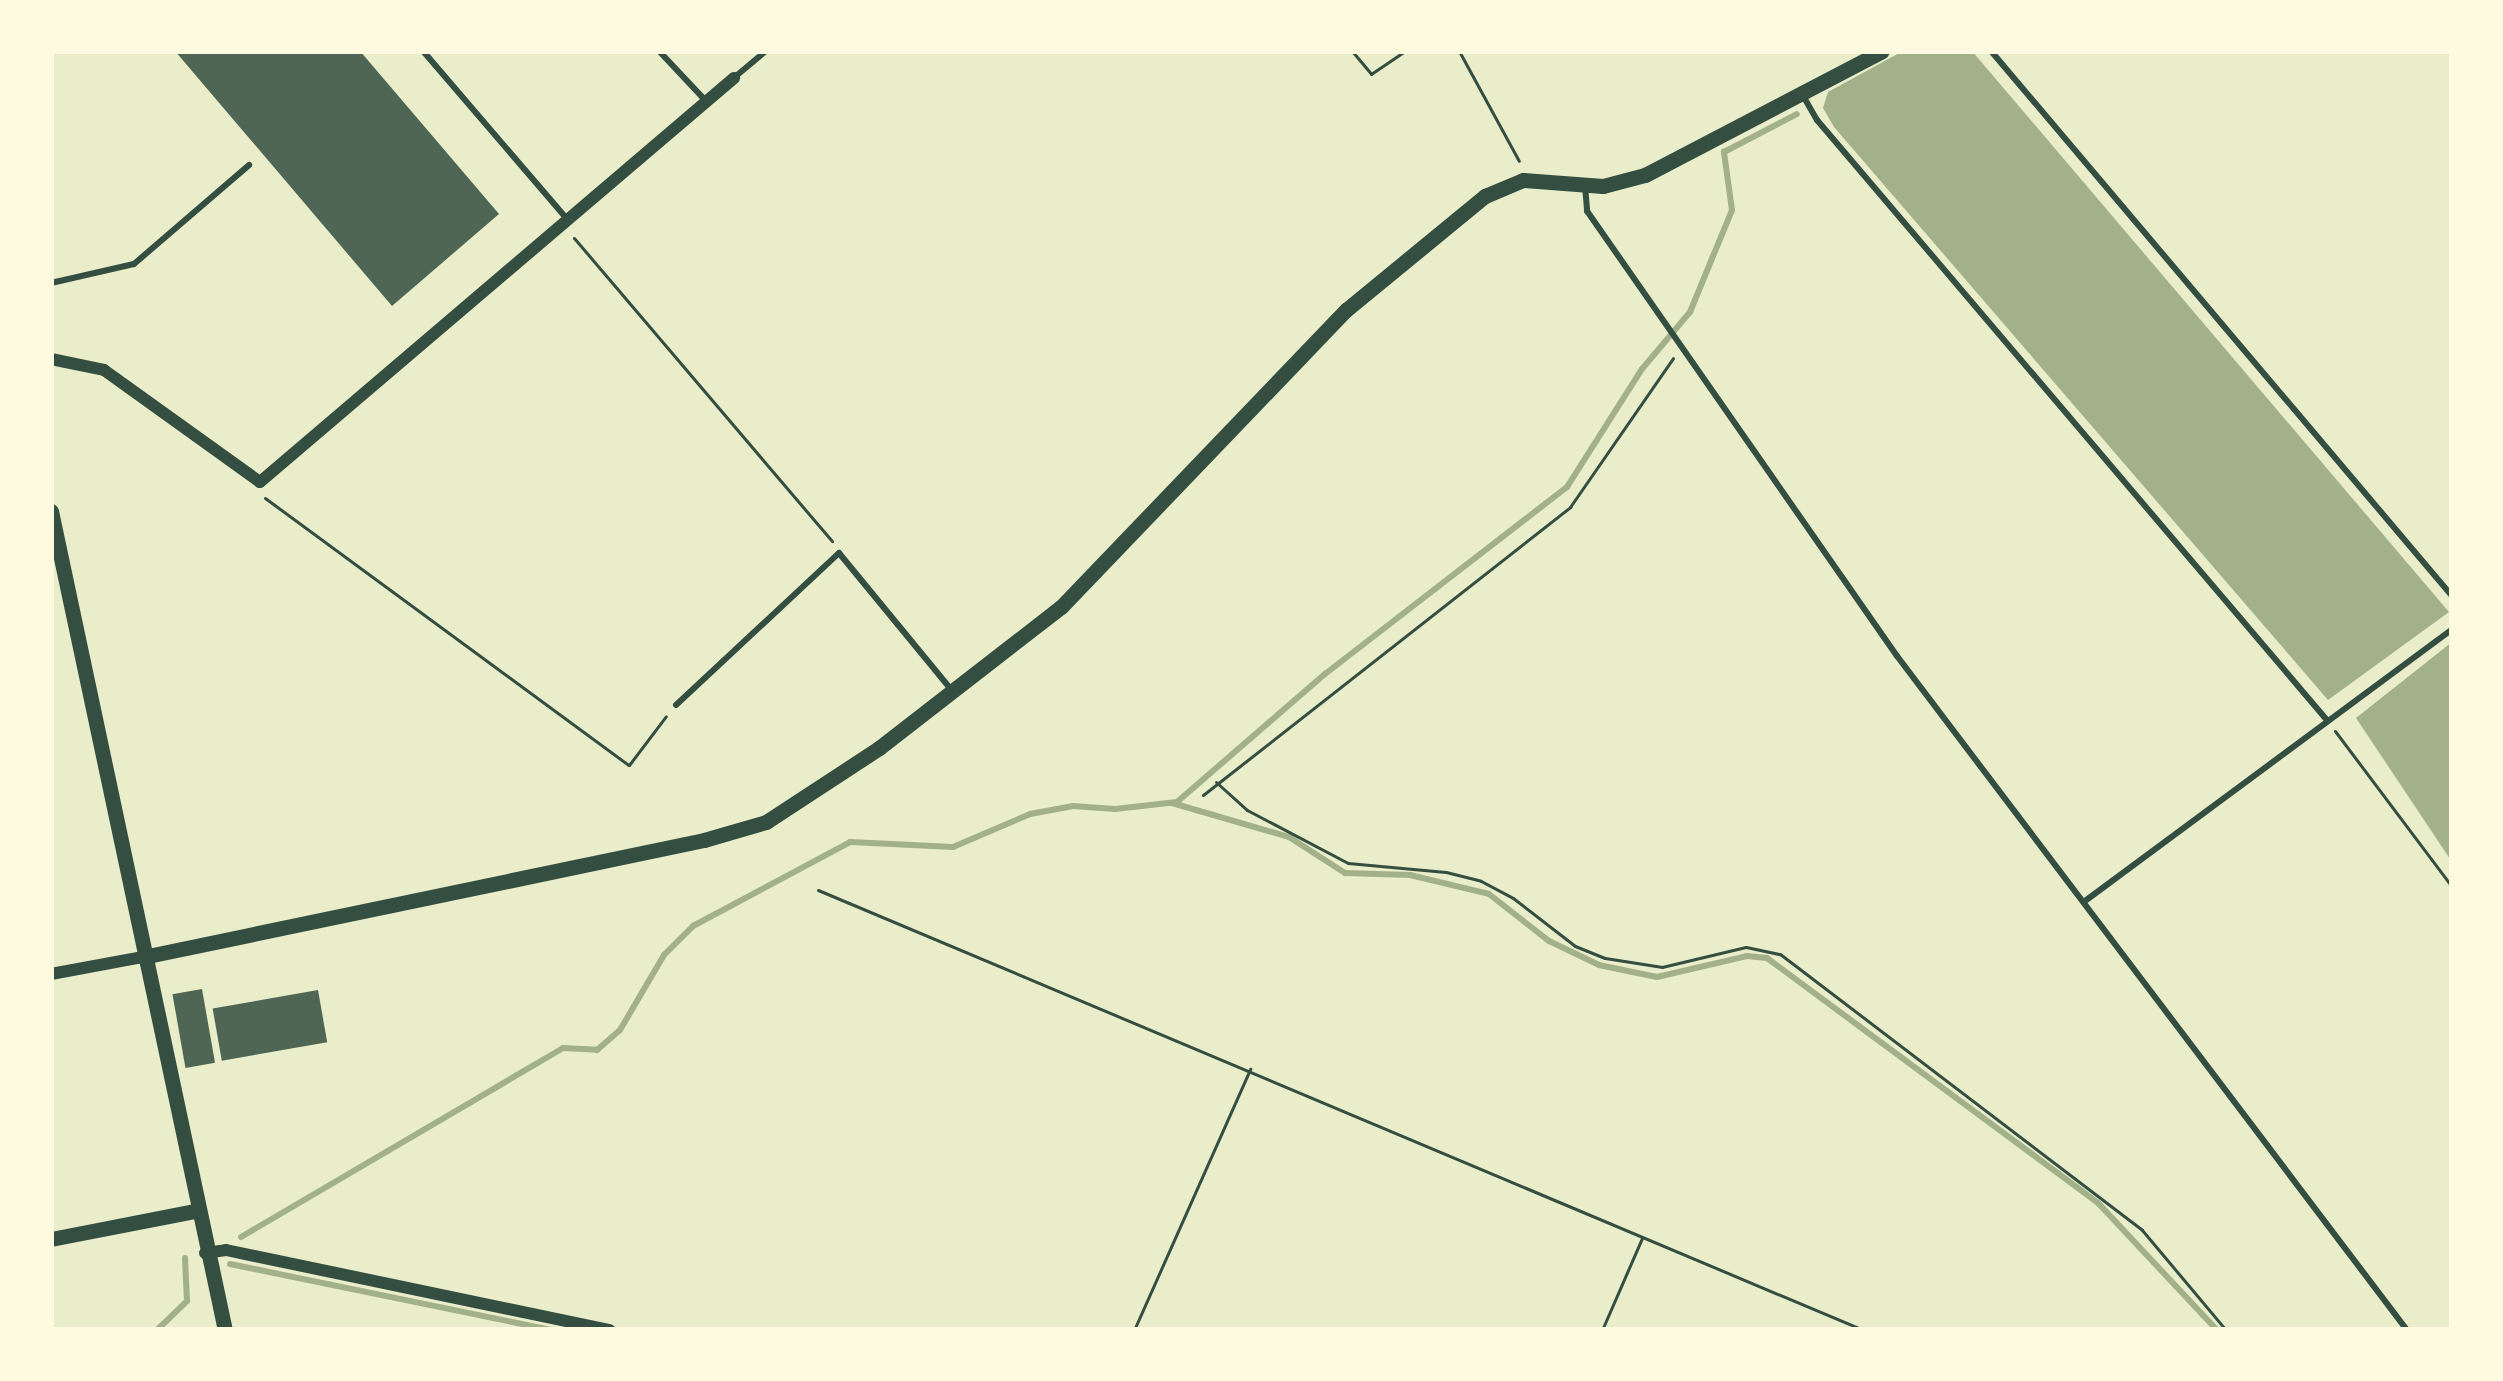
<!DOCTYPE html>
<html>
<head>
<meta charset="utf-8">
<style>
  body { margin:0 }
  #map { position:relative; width:2503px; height:1381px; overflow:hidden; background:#e9edc9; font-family:Raleway,sans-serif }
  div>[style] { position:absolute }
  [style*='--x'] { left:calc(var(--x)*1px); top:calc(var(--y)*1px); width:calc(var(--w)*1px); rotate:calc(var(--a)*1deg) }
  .water>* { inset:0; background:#a3b18a }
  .stream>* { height:6px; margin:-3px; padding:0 3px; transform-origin:3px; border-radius:3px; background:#a3b18a }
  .building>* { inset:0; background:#4f6655; transform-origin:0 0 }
  .path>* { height:3px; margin:-1.5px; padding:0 1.5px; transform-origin:1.5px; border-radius:1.5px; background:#344e41 }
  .service>* { height:6px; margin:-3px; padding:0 3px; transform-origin:3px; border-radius:3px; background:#344e41 }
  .minor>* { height:12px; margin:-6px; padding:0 6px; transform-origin:6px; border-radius:6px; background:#344e41 }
  .tertiary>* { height:15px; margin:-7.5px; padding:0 7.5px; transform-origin:7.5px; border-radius:7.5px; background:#344e41 }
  span { translate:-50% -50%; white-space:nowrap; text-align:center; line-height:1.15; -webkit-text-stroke:9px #fefae0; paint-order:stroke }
  .frame { position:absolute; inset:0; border:54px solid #fefae0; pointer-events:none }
</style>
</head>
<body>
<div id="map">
  <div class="water">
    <i style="clip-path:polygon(1903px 51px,1972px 51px,2449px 612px,2328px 700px,1834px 127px,1823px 108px,1828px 92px)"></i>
    <i style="clip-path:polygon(2452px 642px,2452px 862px,2356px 718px)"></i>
  </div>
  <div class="stream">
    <i style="--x:1172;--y:803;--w:122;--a:16.2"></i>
    <i style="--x:1289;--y:837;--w:67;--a:32.7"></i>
    <i style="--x:1345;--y:873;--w:65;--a:1.8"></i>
    <i style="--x:1410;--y:875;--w:81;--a:13.5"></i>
    <i style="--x:1489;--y:894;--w:76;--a:38.1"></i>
    <i style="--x:1549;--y:941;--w:55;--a:25.6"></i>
    <i style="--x:1599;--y:965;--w:59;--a:11.7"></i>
    <i style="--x:1657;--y:977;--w:92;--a:-13.1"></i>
    <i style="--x:1747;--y:956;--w:20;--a:6"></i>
    <i style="--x:1767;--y:958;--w:413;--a:36.5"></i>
    <i style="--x:2099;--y:1204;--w:173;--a:46.9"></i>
    <i style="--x:241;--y:1237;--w:373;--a:-30.4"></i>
    <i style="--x:563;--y:1048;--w:34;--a:3"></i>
    <i style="--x:597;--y:1050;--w:30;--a:-41"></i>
    <i style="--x:620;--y:1030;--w:87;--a:-59.6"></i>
    <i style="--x:664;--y:955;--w:41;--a:-45"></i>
    <i style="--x:693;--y:926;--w:178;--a:-28.1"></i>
    <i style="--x:850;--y:842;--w:103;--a:2.8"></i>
    <i style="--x:953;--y:847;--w:84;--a:-23.2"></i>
    <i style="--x:1030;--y:814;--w:44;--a:-10.5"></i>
    <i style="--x:1073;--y:806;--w:42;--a:4.1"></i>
    <i style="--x:1115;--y:809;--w:62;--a:-6.4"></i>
    <i style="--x:1177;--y:802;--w:196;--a:-40.9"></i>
    <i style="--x:1325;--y:674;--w:306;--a:-37.7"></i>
    <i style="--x:1567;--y:487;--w:140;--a:-57.6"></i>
    <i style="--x:1642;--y:369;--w:75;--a:-49.9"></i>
    <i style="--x:1690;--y:312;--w:110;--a:-67.6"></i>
    <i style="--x:1732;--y:210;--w:59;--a:-97.9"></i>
    <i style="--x:1724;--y:152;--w:82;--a:-27.5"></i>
    <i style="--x:230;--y:1264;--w:329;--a:11.6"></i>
    <i style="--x:157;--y:1330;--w:42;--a:-44"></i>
    <i style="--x:187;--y:1301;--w:43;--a:-92.7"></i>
  </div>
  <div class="building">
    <i style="clip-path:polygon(175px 51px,360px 51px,499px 214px,392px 306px)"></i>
    <i style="left:202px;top:989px;width:75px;height:30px;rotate:80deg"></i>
    <i style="left:318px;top:990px;width:53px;height:107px;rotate:80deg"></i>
  </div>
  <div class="path">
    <i style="--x:1352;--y:51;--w:30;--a:50"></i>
    <i style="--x:1371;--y:74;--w:41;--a:-34.1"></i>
    <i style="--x:1459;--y:51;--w:125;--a:61.4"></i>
    <i style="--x:574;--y:238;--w:398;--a:49.6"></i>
    <i style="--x:265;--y:498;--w:451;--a:36.3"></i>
    <i style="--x:629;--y:765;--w:61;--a:-52.9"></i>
    <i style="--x:2335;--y:731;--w:195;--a:53.1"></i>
    <i style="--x:1216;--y:782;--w:42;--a:42.1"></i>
    <i style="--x:1247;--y:810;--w:114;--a:27.7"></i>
    <i style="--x:1348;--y:863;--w:98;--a:5.2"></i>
    <i style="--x:1446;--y:872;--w:36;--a:14"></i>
    <i style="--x:1481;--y:881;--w:36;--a:28"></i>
    <i style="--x:1513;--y:898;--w:78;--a:37.7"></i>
    <i style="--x:1575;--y:946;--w:32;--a:22"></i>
    <i style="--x:1605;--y:958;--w:58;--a:9"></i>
    <i style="--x:1662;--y:967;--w:86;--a:-13.4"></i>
    <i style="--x:1746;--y:947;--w:35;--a:12"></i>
    <i style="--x:1780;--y:954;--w:455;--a:37.3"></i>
    <i style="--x:2142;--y:1230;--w:131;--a:50"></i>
    <i style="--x:1203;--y:795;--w:467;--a:-38.1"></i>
    <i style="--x:1570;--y:507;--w:181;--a:-55.3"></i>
    <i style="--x:818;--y:890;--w:1134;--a:22.83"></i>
    <i style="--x:1134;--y:1330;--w:286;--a:-66"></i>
    <i style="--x:1602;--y:1330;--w:100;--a:-66.5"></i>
  </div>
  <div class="service">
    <i style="--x:423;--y:51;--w:221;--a:49.4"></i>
    <i style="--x:659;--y:51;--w:66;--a:46.8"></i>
    <i style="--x:1991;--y:51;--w:714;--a:49.77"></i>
    <i style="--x:736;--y:76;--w:39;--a:-40"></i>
    <i style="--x:1802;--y:94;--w:30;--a:60"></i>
    <i style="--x:1817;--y:120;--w:787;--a:49.64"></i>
    <i style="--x:1585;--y:186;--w:25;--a:85"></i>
    <i style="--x:1587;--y:211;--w:542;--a:55.14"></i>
    <i style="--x:1897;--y:656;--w:845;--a:52.89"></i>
    <i style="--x:51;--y:283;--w:85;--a:-12.9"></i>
    <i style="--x:134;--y:264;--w:152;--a:-40.7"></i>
    <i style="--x:676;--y:705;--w:223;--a:-43"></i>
    <i style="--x:839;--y:553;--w:175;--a:50.6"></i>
    <i style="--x:2085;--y:901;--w:457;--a:-36.5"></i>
  </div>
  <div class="minor">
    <i style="--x:51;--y:359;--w:54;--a:11.7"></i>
    <i style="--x:104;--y:370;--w:192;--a:35.7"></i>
    <i style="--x:260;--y:482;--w:623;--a:-40.44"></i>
    <i style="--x:51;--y:974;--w:94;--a:-10.5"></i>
    <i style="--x:205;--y:1253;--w:21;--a:-8"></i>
    <i style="--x:226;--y:1250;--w:392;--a:11.8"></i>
  </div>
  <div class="tertiary">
    <i style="--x:51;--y:511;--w:837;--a:78.01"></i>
    <i style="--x:143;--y:957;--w:573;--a:-11.78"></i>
    <i style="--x:704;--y:840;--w:65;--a:-16.2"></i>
    <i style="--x:766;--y:822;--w:135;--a:-33.2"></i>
    <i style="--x:879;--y:748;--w:230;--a:-37.8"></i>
    <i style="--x:1061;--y:607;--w:412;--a:-46.2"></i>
    <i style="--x:1346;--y:310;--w:180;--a:-39.4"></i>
    <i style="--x:1485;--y:196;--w:41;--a:-22.8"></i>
    <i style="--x:1523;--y:180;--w:80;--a:4.3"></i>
    <i style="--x:1603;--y:186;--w:43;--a:-14.7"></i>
    <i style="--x:1645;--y:175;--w:267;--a:-27.6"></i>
    <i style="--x:51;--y:1239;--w:147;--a:-11"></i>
  </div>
  <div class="frame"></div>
</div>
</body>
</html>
